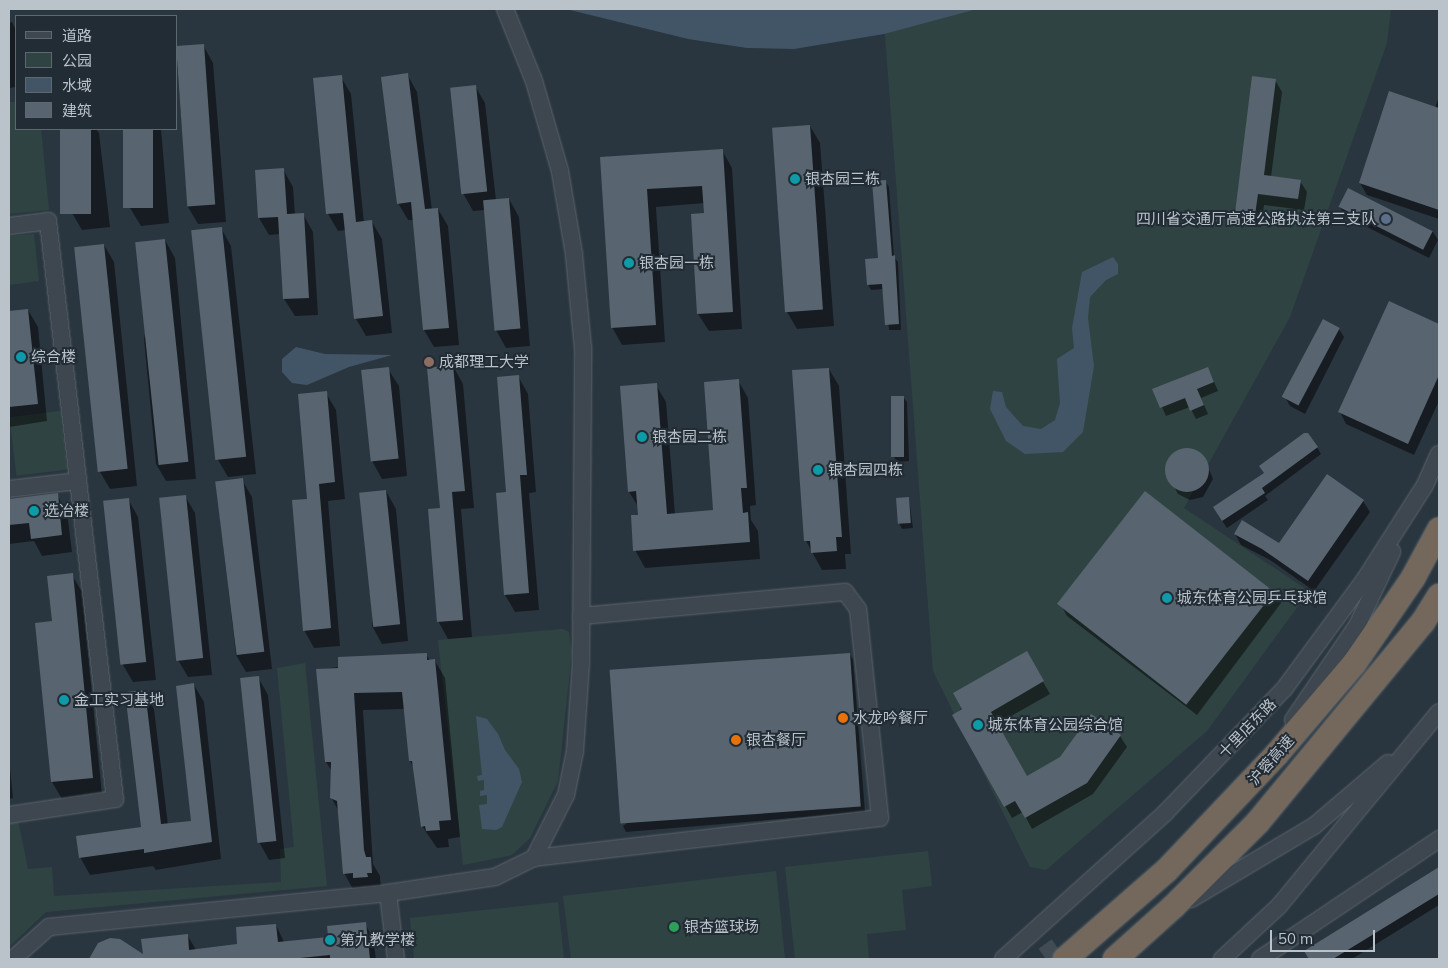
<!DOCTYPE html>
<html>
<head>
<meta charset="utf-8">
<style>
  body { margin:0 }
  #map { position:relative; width:1448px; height:968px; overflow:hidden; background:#2a363f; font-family:Mulish,"Noto Sans SC",sans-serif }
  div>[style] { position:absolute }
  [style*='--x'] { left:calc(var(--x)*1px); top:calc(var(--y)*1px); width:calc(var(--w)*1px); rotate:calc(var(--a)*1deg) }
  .green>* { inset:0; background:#2f4442; transform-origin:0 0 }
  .water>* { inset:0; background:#425566 }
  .shadow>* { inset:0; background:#0007 }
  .building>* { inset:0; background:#58646f; transform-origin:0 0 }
  .round { border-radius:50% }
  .minor-tunnel>* { height:16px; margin-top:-8px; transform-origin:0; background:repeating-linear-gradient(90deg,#404b54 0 16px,transparent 0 24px) }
  .roads { filter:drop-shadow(0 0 1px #5b656d) drop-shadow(0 0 1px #5b656d) }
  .minor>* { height:16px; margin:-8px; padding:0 8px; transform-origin:8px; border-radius:8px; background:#3e474f }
  .highway>* { height:24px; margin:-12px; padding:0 12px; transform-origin:12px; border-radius:12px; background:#74685c }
  .dots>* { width:14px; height:14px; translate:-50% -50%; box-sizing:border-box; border:2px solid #222c35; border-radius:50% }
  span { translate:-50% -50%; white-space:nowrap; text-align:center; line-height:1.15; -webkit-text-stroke:4px #222c35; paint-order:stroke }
  .poi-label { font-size:15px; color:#bac2ca }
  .left { translate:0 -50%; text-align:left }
  .right { translate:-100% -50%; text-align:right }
  .street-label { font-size:15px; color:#bac2ca }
  .frame { position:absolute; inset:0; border:10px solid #bac2ca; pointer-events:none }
  .legend { position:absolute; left:15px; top:15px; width:162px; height:115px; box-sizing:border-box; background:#222c35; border:1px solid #5f6871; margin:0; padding:6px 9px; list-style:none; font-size:15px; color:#bac2ca }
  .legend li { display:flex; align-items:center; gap:10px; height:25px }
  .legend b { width:25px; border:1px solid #5f6871 }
  .scale { position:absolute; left:1270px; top:930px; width:105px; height:22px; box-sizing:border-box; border:2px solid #bac2ca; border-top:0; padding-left:6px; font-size:15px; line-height:18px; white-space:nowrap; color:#bac2ca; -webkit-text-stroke:4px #222c35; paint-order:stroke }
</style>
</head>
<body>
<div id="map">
  <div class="green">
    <i style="clip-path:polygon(883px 9px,1391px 9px,1387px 43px,1290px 317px,1184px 508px,1309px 591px,1207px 731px,1046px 870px,1030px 867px,933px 671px)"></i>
    <i style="clip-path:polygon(9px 102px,16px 102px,16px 129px,41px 129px,49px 210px,9px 214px)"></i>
    <i style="clip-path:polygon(34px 234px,39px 281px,9px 285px,9px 236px)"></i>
    <i style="left:60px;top:411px;width:59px;height:51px;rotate:83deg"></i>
    <i style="clip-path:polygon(563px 629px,569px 632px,572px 652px,558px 781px,530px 838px,512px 855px,463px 865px,438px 640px)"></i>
    <i style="clip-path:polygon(305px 663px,327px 886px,46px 912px,9px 947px,9px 821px,18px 820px,28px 869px,52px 867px,54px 896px,281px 882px,280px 849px,294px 847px,277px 668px)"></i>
    <i style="clip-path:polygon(928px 851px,932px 886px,902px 890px,906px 930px,867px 934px,869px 959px,795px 959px,785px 867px)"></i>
    <i style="clip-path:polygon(776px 871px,785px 959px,571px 959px,563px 896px)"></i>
    <i style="clip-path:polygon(558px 902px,564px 959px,414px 959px,410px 918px)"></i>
  </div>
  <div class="water">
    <i style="clip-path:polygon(566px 9px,977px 9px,884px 34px,794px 49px,747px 48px,688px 39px)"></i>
    <i style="clip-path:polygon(1113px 257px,1118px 264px,1118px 274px,1106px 280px,1090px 297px,1088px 318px,1094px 366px,1083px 432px,1063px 452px,1025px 454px,1006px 441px,990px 409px,993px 391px,1002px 392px,1006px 407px,1023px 426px,1041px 429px,1055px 420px,1060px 403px,1057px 359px,1074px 348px,1072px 328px,1082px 272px)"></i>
    <i style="clip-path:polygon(296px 347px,325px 354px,392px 355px,349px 367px,307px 385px,292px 383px,282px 372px,282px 359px)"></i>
    <i style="clip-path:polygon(476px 716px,487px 719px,498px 734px,505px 750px,519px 769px,522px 782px,502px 827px,496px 830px,482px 829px,479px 805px,487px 804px,487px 795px,480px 796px,480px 791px,484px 790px,484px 780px,478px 781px,477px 776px,482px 775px)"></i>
  </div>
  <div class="shadow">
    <i style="clip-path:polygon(12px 22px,16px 30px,16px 87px,9px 88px,9px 23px)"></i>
    <i style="clip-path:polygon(203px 45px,213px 63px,226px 222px,198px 224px,188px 207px,176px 48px)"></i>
    <i style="clip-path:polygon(407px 74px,417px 92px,432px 210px,438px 209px,448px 226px,459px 345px,434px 347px,424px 330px,414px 220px,408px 220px,398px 203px)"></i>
    <i style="clip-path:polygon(341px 77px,351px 94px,364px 223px,372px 222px,382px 239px,392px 333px,366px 336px,356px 319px,346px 230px,338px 231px,328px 214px,314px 80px)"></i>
    <i style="clip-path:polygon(1275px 80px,1282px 92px,1271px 177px,1300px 181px,1307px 192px,1304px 210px,1264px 205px,1261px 227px,1243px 224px,1236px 212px)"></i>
    <i style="clip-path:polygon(475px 86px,485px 103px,496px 200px,509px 199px,519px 217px,530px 346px,506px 348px,496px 330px,485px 210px,473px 211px,463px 193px)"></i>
    <i style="clip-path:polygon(1439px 96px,1439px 219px,1367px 195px,1360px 183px,1435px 108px)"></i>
    <i style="clip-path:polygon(810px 126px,820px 143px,834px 326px,797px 329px,787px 312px)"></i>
    <i style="clip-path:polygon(62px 129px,96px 129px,99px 133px,110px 227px,82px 230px,72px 213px)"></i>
    <i style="clip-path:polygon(124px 129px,161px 129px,169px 223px,141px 226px,130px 208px)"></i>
    <i style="clip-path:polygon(722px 150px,732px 168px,742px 329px,709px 331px,698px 314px,705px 203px,656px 207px,665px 342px,622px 345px,612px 327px,601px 158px)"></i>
    <i style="clip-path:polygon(283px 169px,293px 187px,295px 215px,303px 214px,313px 232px,318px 315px,295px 316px,284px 299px,281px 234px,269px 235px,259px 218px)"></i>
    <i style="clip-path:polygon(885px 181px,889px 187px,894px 257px,898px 262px,901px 330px,889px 330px,884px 289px,871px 290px,868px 284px,880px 260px)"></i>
    <i style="clip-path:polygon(1340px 207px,1433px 232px,1438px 240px,1429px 258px,1345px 216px)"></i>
    <i style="clip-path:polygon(221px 228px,231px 246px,256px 474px,228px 477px,218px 460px)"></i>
    <i style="clip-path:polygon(165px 240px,175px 258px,196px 479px,166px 481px,156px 464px,144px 339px)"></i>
    <i style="clip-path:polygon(104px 245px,114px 262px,137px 486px,110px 489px,100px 472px)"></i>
    <i style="clip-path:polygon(1389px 303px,1439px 326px,1439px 401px,1414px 455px,1346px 424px,1340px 412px)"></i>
    <i style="clip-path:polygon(28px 310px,38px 327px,47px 421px,9px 427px,9px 312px)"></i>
    <i style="clip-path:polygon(1339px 329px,1344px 337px,1305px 414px,1290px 406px,1285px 397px)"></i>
    <i style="clip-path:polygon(453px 366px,463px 384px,474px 508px,461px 509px,472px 637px,448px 639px,438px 621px,441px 509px)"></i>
    <i style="clip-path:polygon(1208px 368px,1218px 391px,1201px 398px,1208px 414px,1196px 419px,1190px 407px,1166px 416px,1154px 389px)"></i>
    <i style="clip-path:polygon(388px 369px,399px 386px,407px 476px,382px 479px,372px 461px)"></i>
    <i style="clip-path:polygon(829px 369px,839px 386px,851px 554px,845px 554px,846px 569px,822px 570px,806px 541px)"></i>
    <i style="clip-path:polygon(518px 376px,528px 394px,536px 492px,529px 493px,539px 610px,515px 612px,505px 595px,508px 493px)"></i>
    <i style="clip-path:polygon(738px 380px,748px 398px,756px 505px,750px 506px,751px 520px,758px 531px,760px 559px,645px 568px,635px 550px,639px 508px,629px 492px,656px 385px,666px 402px,675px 514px,715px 511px)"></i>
    <i style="clip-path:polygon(326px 393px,336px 410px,345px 499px,328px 501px,340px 646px,314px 648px,304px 630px,309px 500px)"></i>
    <i style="clip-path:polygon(903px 397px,907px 402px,909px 461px,897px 462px,894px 457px)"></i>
    <i style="clip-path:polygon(1317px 447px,1321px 454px,1265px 496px,1268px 500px,1227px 528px,1218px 515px)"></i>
    <i style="clip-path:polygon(1186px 449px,1204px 457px,1213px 479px,1203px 497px,1190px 500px,1178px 494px,1166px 472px,1169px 459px)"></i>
    <i style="clip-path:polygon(1328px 476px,1363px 501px,1370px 512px,1314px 591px,1270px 560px,1241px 545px,1235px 534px,1279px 544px)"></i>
    <i style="clip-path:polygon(242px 480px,252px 497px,272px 669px,246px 672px,236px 655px,216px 483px)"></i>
    <i style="clip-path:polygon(386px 491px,396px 509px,408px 641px,382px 644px,372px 626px)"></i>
    <i style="clip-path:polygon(57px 495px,67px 512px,72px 552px,42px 556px,34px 541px,9px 544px,9px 500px)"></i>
    <i style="clip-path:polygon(185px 496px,195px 513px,212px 675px,188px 677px,178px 660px)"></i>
    <i style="clip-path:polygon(128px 499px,138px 517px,156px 680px,133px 682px,123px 665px,105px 502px)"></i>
    <i style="clip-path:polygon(909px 499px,913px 528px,902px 529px,899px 523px)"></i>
    <i style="clip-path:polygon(72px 575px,82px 592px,102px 795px,62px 799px,52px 782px)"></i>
    <i style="clip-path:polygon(1274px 591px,1281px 603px,1197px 715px,1067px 616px,1061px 605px)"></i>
    <i style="clip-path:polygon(1026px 652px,1050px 694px,997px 724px,1027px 778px,1120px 736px,1127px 747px,1093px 794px,1032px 829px,1023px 812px,1012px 818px,954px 715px)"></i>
    <i style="clip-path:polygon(426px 654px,430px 661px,435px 661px,445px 678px,460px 837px,448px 839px,449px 847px,437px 848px,422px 826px,414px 768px,410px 761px,405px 709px,363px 710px,373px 864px,380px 876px,381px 890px,354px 891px,344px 873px,339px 812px,331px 797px,333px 773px,326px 762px,317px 670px)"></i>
    <i style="clip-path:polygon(849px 654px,853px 659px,865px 812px,626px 832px,623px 826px)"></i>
    <i style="clip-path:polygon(258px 677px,268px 695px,285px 858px,269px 860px,259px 842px)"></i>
    <i style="clip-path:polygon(194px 685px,204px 702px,221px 859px,156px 870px,153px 866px,90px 875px,80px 857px,143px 828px,144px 691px,154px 709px,168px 825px,192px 822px)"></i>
    <i style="clip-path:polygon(9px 758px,13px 798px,9px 799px)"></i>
    <i style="clip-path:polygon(1439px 868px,1439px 905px,1352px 959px,1310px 959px,1306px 952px)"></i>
    <i style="clip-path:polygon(365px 924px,373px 938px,376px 959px,91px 959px,102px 941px,144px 957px,188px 936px,196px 950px,238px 945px,276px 925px,284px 942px,329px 938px)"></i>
  </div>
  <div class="building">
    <i style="left:204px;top:44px;width:161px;height:28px;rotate:86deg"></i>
    <i style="clip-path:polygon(408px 73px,425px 209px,438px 208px,449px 328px,423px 330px,411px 202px,397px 204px,381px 77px)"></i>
    <i style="clip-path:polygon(342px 75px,356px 222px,372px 220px,383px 316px,354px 319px,343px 213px,326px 214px,313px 78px)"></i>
    <i style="clip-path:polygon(1252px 76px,1276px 79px,1264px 175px,1301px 180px,1298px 199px,1258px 194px,1255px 215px,1235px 213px)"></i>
    <i style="left:476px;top:85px;width:107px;height:26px;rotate:84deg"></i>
    <i style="clip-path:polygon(1389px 91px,1439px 108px,1439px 210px,1359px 183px)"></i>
    <i style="left:810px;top:125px;width:185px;height:38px;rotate:86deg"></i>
    <i style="left:60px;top:129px;width:31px;height:85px"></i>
    <i style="left:123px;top:129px;width:30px;height:79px"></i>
    <i style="clip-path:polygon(723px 149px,733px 312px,697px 314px,691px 214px,704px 213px,702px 186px,647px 189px,656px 325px,611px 328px,600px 157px)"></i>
    <i style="clip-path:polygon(284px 168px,287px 214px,304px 213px,309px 298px,283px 299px,278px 217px,258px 218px,255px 170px)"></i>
    <i style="clip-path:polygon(886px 180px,892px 256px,895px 255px,899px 324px,885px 325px,882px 284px,867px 285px,865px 259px,878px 258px,872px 181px)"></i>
    <i style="left:1348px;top:188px;width:95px;height:21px;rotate:27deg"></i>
    <i style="left:509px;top:198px;width:131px;height:26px;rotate:85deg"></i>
    <i style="left:222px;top:227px;width:231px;height:31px;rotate:84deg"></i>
    <i style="left:165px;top:239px;width:224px;height:30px;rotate:84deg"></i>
    <i style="left:104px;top:244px;width:226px;height:30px;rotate:84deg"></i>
    <i style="clip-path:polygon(1389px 301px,1439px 324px,1439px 375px,1408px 444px,1338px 412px)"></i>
    <i style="clip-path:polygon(28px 309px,38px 404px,9px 407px,9px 311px)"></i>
    <i style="left:1323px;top:319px;width:19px;height:88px;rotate:28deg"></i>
    <i style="clip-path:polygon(453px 365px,465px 491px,452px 492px,463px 620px,437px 622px,428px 509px,440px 508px,427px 368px)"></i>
    <i style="left:389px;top:367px;width:92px;height:28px;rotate:84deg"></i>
    <i style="clip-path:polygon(1208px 367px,1214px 382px,1197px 389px,1204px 405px,1190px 411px,1185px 398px,1160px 408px,1152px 389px)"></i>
    <i style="clip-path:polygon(829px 368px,842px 537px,836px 537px,837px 551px,811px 553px,810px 541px,804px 541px,792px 370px)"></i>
    <i style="clip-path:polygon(519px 375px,527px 475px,520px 475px,529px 593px,504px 595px,496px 493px,506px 492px,497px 377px)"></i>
    <i style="clip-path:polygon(739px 379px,747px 488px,741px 488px,743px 513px,748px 512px,750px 542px,633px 551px,631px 515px,638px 515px,636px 491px,628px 492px,620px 386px,657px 383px,667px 514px,713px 510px,704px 382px)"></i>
    <i style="clip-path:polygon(327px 391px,335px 482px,319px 484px,331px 628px,303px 631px,292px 500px,307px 499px,298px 394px)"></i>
    <i style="left:891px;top:396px;width:13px;height:61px"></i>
    <i style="clip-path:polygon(1304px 433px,1308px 433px,1318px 447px,1262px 488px,1265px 493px,1222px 521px,1213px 507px,1264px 473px,1259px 466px)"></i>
    <i class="round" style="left:1165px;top:448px;width:44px;height:44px"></i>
    <i style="clip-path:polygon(1327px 474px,1364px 500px,1308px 581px,1262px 549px,1234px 534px,1242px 520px,1279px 543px)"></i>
    <i style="left:243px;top:478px;width:175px;height:28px;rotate:83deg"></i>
    <i style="left:386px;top:490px;width:135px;height:27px;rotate:84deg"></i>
    <i style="left:1145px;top:491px;width:164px;height:143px;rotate:38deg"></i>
    <i style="clip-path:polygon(58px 493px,62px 535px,31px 539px,29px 523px,9px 525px,9px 499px)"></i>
    <i style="left:186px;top:495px;width:164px;height:27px;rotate:84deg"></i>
    <i style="left:909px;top:497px;width:26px;height:13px;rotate:86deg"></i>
    <i style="left:129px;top:498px;width:165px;height:26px;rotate:84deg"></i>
    <i style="clip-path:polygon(73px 573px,93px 778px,51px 782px,35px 623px,52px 621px,47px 576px)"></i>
    <i style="clip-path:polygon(1027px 651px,1044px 681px,991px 712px,1027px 776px,1060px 757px,1091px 714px,1121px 735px,1087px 783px,1025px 818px,1015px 801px,1004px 807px,952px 715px,962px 709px,953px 693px)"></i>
    <i style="clip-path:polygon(427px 653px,427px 660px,435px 659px,451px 820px,439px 821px,440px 830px,426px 831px,425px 826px,421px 827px,412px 761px,409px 761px,402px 692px,354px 693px,364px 850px,366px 857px,371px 857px,372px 873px,367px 873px,368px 877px,353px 878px,353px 873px,343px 874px,337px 801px,330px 798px,331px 762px,325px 762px,316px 669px,338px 668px,338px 657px)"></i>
    <i style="left:850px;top:653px;width:154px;height:241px;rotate:86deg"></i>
    <i style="left:259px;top:676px;width:166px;height:19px;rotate:84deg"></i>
    <i style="clip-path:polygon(194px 683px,212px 842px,144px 853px,144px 849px,79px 858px,76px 836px,141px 827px,125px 692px,145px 690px,161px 824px,191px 821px,176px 686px)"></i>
    <i style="clip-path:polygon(1439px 867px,1439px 894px,1333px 959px,1309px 959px,1304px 951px)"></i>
    <i style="clip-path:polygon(366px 922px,370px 959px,330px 959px,330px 955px,290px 959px,89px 959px,98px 943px,110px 938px,120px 939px,143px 954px,141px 939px,188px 934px,189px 950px,237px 944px,236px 927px,276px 924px,278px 942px,328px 937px,327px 926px)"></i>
  </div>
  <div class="minor-tunnel">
    <i style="--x:1045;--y:944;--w:19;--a:54"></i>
  </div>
  <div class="roads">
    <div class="minor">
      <i style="--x:9;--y:226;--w:39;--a:-7"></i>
      <i style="--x:48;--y:221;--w:582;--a:83.39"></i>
      <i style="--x:115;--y:799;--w:107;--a:171.4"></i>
      <i style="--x:9;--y:489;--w:69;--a:-6.6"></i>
      <i style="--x:1293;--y:720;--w:116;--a:-55.9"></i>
      <i style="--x:1358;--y:624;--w:80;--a:-64.7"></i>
      <i style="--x:534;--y:858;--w:348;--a:-6.6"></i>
      <i style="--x:880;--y:818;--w:210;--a:-96"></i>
      <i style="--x:858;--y:609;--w:21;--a:-127"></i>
      <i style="--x:845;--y:592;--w:265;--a:174.8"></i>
      <i style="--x:388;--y:893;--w:66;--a:83.1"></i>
      <i style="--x:1191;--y:899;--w:143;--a:-30.7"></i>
      <i style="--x:1314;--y:826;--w:97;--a:-40.4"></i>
      <i style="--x:13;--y:959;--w:48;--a:-41.6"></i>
      <i style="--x:49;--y:927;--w:341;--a:-5.7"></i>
      <i style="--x:388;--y:893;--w:108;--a:-8.5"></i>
      <i style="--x:495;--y:877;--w:43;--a:-26"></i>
      <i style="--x:534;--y:858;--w:71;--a:-63.1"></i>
      <i style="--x:566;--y:795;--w:45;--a:-78.4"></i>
      <i style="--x:575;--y:751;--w:88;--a:-86.1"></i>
      <i style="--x:581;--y:663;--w:315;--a:-89.6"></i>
      <i style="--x:583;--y:348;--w:94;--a:-95.5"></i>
      <i style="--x:574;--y:254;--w:84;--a:-99.6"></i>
      <i style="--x:560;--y:171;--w:94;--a:-106.1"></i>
      <i style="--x:534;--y:81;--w:78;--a:-111.9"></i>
      <i style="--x:1003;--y:959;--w:219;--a:-42"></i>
      <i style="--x:1166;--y:812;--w:170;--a:-46.2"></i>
      <i style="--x:1284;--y:689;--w:133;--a:-53.6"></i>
      <i style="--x:1363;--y:582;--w:115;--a:-57.4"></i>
      <i style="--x:1425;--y:485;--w:34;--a:-66"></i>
      <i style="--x:1222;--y:959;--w:78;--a:-42.9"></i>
      <i style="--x:1279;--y:906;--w:251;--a:-50.5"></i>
      <i style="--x:1260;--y:959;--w:216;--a:-33.8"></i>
    </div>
    <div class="highway">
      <i style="--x:1065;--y:959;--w:134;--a:-41.1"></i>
      <i style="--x:1166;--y:871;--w:161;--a:-46.5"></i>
      <i style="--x:1277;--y:754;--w:118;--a:-49.5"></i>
      <i style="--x:1354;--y:664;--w:104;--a:-55.5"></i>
      <i style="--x:1413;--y:578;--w:55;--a:-61.6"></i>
      <i style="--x:1115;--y:959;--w:78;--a:-41.9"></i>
      <i style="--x:1173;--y:907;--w:120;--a:-45"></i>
      <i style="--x:1258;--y:822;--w:259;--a:-50.5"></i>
      <i style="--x:1423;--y:622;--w:31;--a:-58"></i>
    </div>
  </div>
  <div class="dots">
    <i style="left:795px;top:179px;background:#0f9aa8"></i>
    <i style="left:1386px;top:219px;background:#5c6f8a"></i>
    <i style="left:629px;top:263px;background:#0f9aa8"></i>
    <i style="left:21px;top:357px;background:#0f9aa8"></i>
    <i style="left:429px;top:362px;background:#8d6e63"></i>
    <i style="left:642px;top:437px;background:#0f9aa8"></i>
    <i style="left:818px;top:470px;background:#0f9aa8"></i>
    <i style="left:34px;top:511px;background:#0f9aa8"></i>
    <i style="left:1167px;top:598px;background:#0f9aa8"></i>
    <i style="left:64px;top:700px;background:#0f9aa8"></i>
    <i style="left:843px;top:718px;background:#e8710a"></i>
    <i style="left:978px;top:725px;background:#0f9aa8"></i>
    <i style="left:736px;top:740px;background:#e8710a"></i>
    <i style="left:674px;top:927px;background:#2e9e5b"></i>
    <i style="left:330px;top:940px;background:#0f9aa8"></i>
  </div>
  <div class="poi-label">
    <span class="left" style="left:805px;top:179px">银杏园三栋</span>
    <span class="right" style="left:1376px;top:219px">四川省交通厅高速公路执法第三支队</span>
    <span class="left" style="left:639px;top:263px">银杏园一栋</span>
    <span class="left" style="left:31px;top:357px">综合楼</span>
    <span class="left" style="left:439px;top:362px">成都理工大学</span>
    <span class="left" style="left:652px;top:437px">银杏园二栋</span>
    <span class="left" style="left:828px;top:470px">银杏园四栋</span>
    <span class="left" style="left:44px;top:511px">选冶楼</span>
    <span class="left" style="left:1177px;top:598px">城东体育公园乒乓球馆</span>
    <span class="left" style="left:74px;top:700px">金工实习基地</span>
    <span class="left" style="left:853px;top:718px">水龙吟餐厅</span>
    <span class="left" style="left:988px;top:725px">城东体育公园综合馆</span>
    <span class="left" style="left:746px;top:740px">银杏餐厅</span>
    <span class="left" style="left:684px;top:927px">银杏篮球场</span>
    <span class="left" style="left:340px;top:940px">第九教学楼</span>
  </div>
  <div class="street-label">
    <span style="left:1247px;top:728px;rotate:-46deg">十里店东路</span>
    <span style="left:1271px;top:760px;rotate:-49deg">沪蓉高速</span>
  </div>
  <div class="frame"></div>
  <ul class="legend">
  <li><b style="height:6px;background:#3e474f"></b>道路</li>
  <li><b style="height:14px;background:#2f4442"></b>公园</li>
  <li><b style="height:14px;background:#425566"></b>水域</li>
  <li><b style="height:14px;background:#58646f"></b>建筑</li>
  </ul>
  <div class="scale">50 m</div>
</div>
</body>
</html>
